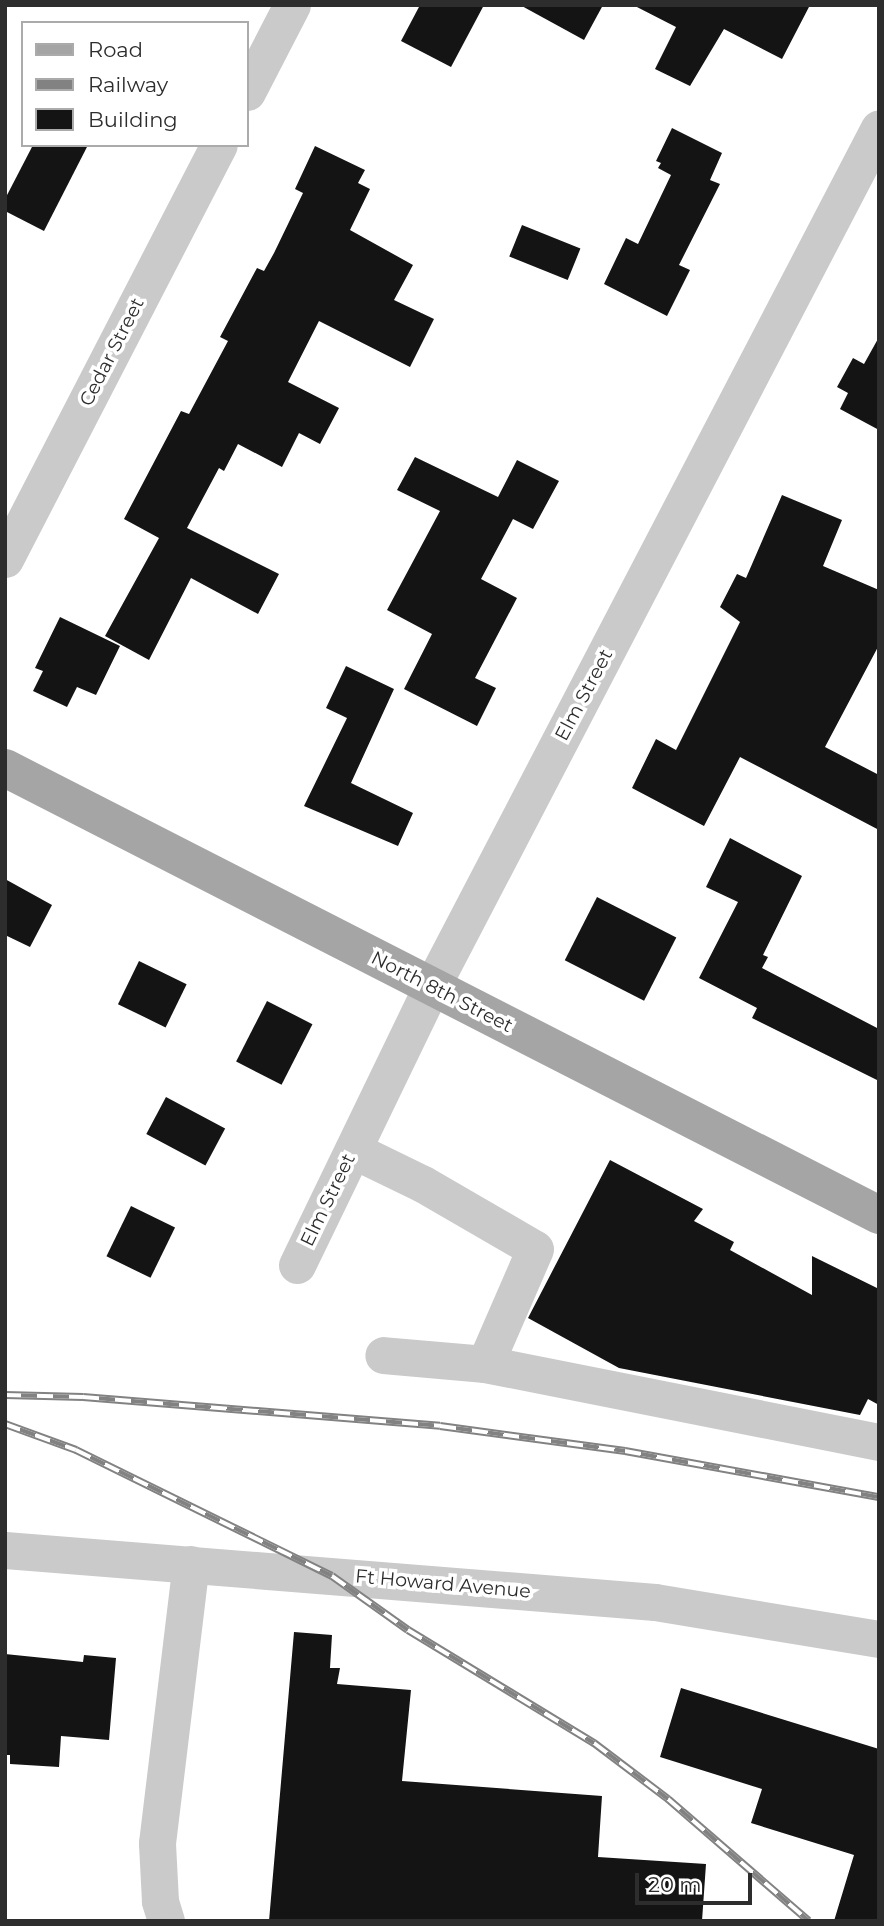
<!DOCTYPE html>
<html>
<head>
<meta charset="utf-8">
<style>
  body { margin:0 }
  #map { position:relative; width:884px; height:1926px; overflow:hidden; background:#fff; font-family:Montserrat,sans-serif }
  div>[style] { position:absolute }
  [style*='--x'] { left:calc(var(--x)*1px); top:calc(var(--y)*1px); width:calc(var(--w)*1px); rotate:calc(var(--a)*1deg) }
  .building>* { inset:0; background:#141414; transform-origin:0 0 }
  .minor>* { height:37px; margin:-18.5px; padding:0 18.5px; transform-origin:18.5px; border-radius:18.5px; background:#cacaca }
  .major>* { height:38px; margin:-19px; padding:0 19px; transform-origin:19px; border-radius:19px; background:#a5a5a5 }
  .rail>* { height:8px; margin-top:-4px; transform-origin:0; background:repeating-linear-gradient(90deg,#fff 0 16px,#828282 0 32px); box-sizing:border-box; border-block:2px solid #828282 }
  span { translate:-50% -50%; white-space:nowrap; text-align:center; line-height:1.15; -webkit-text-stroke:7px #fff; paint-order:stroke }
  .street-label { font-size:19px; color:#2d2d2d }
  .frame { position:absolute; inset:0; border:7px solid #2d2d2d; pointer-events:none }
  .legend { position:absolute; left:21px; top:21px; width:228px; height:126px; box-sizing:border-box; background:#fff; border:2px solid #ababab; margin:0; padding:9px 12px; list-style:none; font-size:21px; color:#2d2d2d }
  .legend li { display:flex; align-items:center; gap:14px; height:35px }
  .legend b { width:35px; border:2px solid #ababab }
  .scale { position:absolute; left:635px; top:1873px; width:117px; height:32px; box-sizing:border-box; border:4px solid #2d2d2d; border-top:0; padding-left:9px; font-size:21px; line-height:24px; white-space:nowrap; color:#2d2d2d; -webkit-text-stroke:5px #fff; paint-order:stroke }
</style>
</head>
<body>
<div id="map">
  <div class="building">
    <i style="clip-path:polygon(420px 5px,484px 5px,451px 67px,401px 41px)"></i>
    <i style="clip-path:polygon(520px 5px,603px 5px,584px 40px)"></i>
    <i style="clip-path:polygon(633px 5px,810px 5px,782px 59px,724px 29px,690px 86px,655px 69px,676px 27px)"></i>
    <i style="clip-path:polygon(672px 128px,722px 153px,710px 180px,720px 184px,679px 265px,690px 270px,667px 316px,604px 284px,626px 238px,638px 244px,671px 175px,658px 168px,661px 163px,656px 161px)"></i>
    <i style="clip-path:polygon(33px 145px,88px 145px,44px 231px,5px 211px,5px 199px)"></i>
    <i style="clip-path:polygon(315px 146px,365px 170px,358px 183px,370px 189px,350px 230px,413px 265px,394px 300px,434px 319px,410px 367px,319px 321px,288px 382px,339px 408px,320px 444px,299px 433px,282px 467px,238px 444px,224px 471px,219px 468px,187px 528px,279px 574px,258px 614px,191px 578px,149px 660px,105px 636px,159px 538px,124px 519px,181px 411px,189px 414px,228px 341px,220px 337px,257px 268px,264px 271px,274px 253px,303px 193px,295px 189px)"></i>
    <i style="left:522px;top:225px;width:63px;height:34px;rotate:22deg"></i>
    <i style="clip-path:polygon(879px 337px,879px 430px,840px 409px,848px 393px,837px 387px,853px 358px,864px 364px)"></i>
    <i style="clip-path:polygon(415px 457px,498px 497px,517px 460px,559px 481px,533px 529px,513px 519px,481px 579px,517px 598px,475px 678px,496px 688px,477px 726px,404px 689px,432px 634px,387px 610px,440px 511px,397px 490px)"></i>
    <i style="clip-path:polygon(782px 495px,842px 520px,823px 566px,879px 590px,879px 645px,825px 747px,879px 775px,879px 830px,740px 757px,704px 826px,632px 788px,656px 739px,676px 750px,740px 622px,720px 607px,737px 574px,746px 578px)"></i>
    <i style="clip-path:polygon(60px 617px,120px 646px,96px 695px,77px 687px,67px 707px,33px 691px,43px 671px,35px 668px)"></i>
    <i style="clip-path:polygon(346px 666px,394px 689px,351px 783px,413px 813px,398px 846px,304px 806px,347px 718px,326px 708px)"></i>
    <i style="clip-path:polygon(730px 838px,802px 876px,763px 955px,768px 957px,762px 968px,879px 1029px,879px 1081px,752px 1018px,757px 1008px,699px 978px,738px 902px,706px 887px)"></i>
    <i style="clip-path:polygon(5px 879px,52px 905px,30px 947px,5px 935px)"></i>
    <i style="left:597px;top:897px;width:89px;height:71px;rotate:27deg"></i>
    <i style="left:139px;top:961px;width:53px;height:48px;rotate:26deg"></i>
    <i style="left:267px;top:1001px;width:51px;height:68px;rotate:27deg"></i>
    <i style="left:166px;top:1097px;width:67px;height:42px;rotate:28deg"></i>
    <i style="clip-path:polygon(610px 1160px,703px 1209px,694px 1221px,734px 1242px,730px 1250px,812px 1295px,812px 1256px,879px 1289px,879px 1405px,868px 1399px,860px 1415px,619px 1368px,528px 1318px)"></i>
    <i style="left:131px;top:1206px;width:49px;height:56px;rotate:26deg"></i>
    <i style="clip-path:polygon(294px 1632px,332px 1635px,330px 1668px,340px 1668px,337px 1684px,411px 1690px,402px 1781px,602px 1796px,598px 1857px,706px 1864px,702px 1921px,269px 1921px)"></i>
    <i style="clip-path:polygon(5px 1654px,83px 1662px,84px 1655px,116px 1658px,109px 1740px,61px 1736px,59px 1767px,10px 1764px,10px 1755px,5px 1755px)"></i>
    <i style="clip-path:polygon(681px 1688px,879px 1749px,879px 1921px,834px 1921px,854px 1855px,751px 1823px,762px 1789px,660px 1757px)"></i>
  </div>
  <div class="minor">
    <i style="--x:247;--y:92;--w:98;--a:-62.7"></i>
    <i style="--x:5;--y:559;--w:466;--a:-62.7"></i>
    <i style="--x:353;--y:1150;--w:78;--a:25.9"></i>
    <i style="--x:423;--y:1184;--w:129;--a:30.1"></i>
    <i style="--x:535;--y:1249;--w:125;--a:113.5"></i>
    <i style="--x:485;--y:1364;--w:102;--a:-175"></i>
    <i style="--x:297;--y:1265;--w:310;--a:-64.2"></i>
    <i style="--x:432;--y:986;--w:967;--a:-62.48"></i>
    <i style="--x:485;--y:1364;--w:402;--a:11.2"></i>
    <i style="--x:5;--y:1550;--w:652;--a:4.57"></i>
    <i style="--x:655;--y:1602;--w:227;--a:9.4"></i>
    <i style="--x:166;--y:1921;--w:21;--a:-107"></i>
    <i style="--x:160;--y:1901;--w:58;--a:-93"></i>
    <i style="--x:157;--y:1843;--w:281;--a:-83.1"></i>
  </div>
  <div class="major">
    <i style="--x:5;--y:768;--w:982;--a:27.09"></i>
  </div>
  <div class="rail">
    <i style="--x:5;--y:1395;--w:78;--a:1.5"></i>
    <i style="--x:83;--y:1397;--w:358;--a:4.6"></i>
    <i style="--x:440;--y:1426;--w:187;--a:7.7"></i>
    <i style="--x:625;--y:1451;--w:258;--a:10.3"></i>
    <i style="--x:5;--y:1424;--w:76;--a:20.1"></i>
    <i style="--x:76;--y:1450;--w:285;--a:26.2"></i>
    <i style="--x:332;--y:1576;--w:93;--a:35.4"></i>
    <i style="--x:408;--y:1630;--w:218;--a:31.3"></i>
    <i style="--x:594;--y:1743;--w:93;--a:37.1"></i>
    <i style="--x:668;--y:1799;--w:186;--a:40.9"></i>
  </div>
  <div class="street-label">
    <span style="left:112px;top:352px;rotate:-63deg">Cedar Street</span>
    <span style="left:584px;top:695px;rotate:-62deg">Elm Street</span>
    <span style="left:442px;top:992px;rotate:27deg">North 8th Street</span>
    <span style="left:328px;top:1200px;rotate:-64deg">Elm Street</span>
    <span style="left:443px;top:1584px;rotate:5deg">Ft Howard Avenue</span>
  </div>
  <div class="frame"></div>
  <ul class="legend">
  <li><b style="height:9px;background:#a5a5a5"></b>Road</li>
  <li><b style="height:9px;background:#828282"></b>Railway</li>
  <li><b style="height:19px;background:#141414"></b>Building</li>
  </ul>
  <div class="scale">20 m</div>
</div>
</body>
</html>
